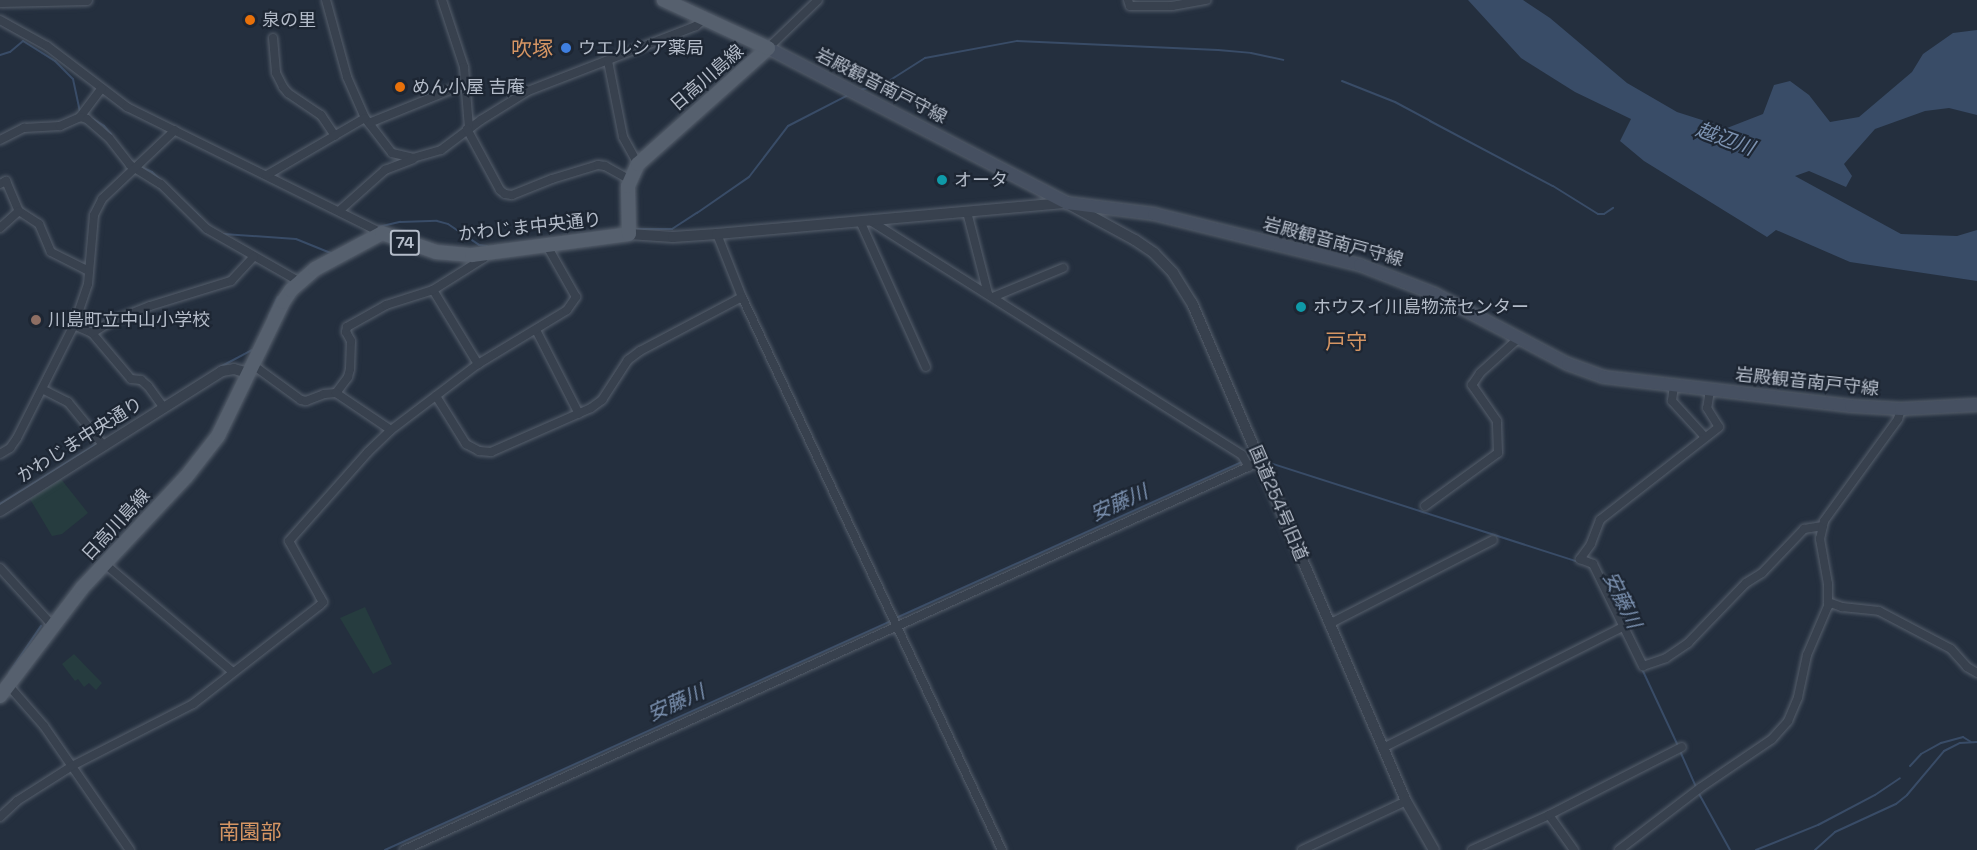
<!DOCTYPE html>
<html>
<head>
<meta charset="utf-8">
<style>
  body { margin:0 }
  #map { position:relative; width:1977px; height:850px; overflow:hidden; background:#242f3e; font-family:"Space Grotesk","Noto Sans JP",sans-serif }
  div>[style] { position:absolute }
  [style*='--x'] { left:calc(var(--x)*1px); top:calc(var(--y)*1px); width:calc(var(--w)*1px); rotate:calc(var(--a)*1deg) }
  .green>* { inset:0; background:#263c3f }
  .water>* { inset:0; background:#394c67 }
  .stream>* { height:2px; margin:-1px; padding:0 1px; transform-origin:1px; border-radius:1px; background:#394c67 }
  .roads { filter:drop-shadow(0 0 2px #565f6c) drop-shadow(0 0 2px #565f6c) }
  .minor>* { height:8px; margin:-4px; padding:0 4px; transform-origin:4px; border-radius:4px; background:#38414e }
  .tertiary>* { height:10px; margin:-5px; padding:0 5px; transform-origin:5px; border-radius:5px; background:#38414e }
  .secondary>* { height:12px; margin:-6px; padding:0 6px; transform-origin:6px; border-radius:6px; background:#465061 }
  .primary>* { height:14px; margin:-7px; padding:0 7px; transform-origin:7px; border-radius:7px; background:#56606e }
  .dots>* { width:16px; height:16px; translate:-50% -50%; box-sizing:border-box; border:3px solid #1d2633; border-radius:50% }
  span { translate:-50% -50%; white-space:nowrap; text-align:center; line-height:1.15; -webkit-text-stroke:4.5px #1d2633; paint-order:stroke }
  .shield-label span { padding:2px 4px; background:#1d2633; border:2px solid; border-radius:4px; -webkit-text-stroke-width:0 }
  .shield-label { font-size:16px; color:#b4bcc9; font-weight:700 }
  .poi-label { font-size:18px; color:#b4bcc9 }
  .left { translate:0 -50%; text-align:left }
  .street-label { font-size:18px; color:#b4bcc9 }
  .water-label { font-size:20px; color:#7c92b1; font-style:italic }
  .quarter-label { font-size:21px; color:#d59563 }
</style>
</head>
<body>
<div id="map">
  <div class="green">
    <i style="clip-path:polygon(61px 479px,88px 513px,62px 534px,52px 536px,30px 499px)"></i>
    <i style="clip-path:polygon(365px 607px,392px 664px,373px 674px,340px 618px)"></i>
    <i style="clip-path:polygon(74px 654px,102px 683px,96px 690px,89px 683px,84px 687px,78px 679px,75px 681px,62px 664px)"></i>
  </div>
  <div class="water">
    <i style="clip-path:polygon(1468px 0,1523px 0,1550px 18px,1627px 83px,1677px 112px,1727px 128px,1763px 114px,1774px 85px,1790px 81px,1809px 95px,1830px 122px,1859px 117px,1912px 72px,1923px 54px,1953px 33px,1977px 30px,1977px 115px,1949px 108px,1925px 111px,1875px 129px,1844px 164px,1852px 176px,1846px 187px,1809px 171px,1795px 176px,1901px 234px,1957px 236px,1977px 230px,1977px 281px,1850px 262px,1776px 230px,1767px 237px,1644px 161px,1620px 141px,1631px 119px,1575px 92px,1521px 58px)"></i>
  </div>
  <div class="stream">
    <i style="--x:0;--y:55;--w:10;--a:-17"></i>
    <i style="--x:10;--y:52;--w:17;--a:-40"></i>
    <i style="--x:23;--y:41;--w:38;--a:32"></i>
    <i style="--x:55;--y:61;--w:25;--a:45"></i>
    <i style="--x:73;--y:79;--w:34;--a:78"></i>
    <i style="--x:1342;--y:81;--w:57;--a:21.6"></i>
    <i style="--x:1395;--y:102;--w:40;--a:28"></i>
    <i style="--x:1430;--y:121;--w:139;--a:27.9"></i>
    <i style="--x:1553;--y:186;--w:53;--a:31.9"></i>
    <i style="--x:1598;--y:214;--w:6;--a:0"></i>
    <i style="--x:1604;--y:214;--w:11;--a:-34"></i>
    <i style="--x:859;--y:90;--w:26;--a:-13"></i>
    <i style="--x:884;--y:84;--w:49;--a:-32.4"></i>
    <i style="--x:925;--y:58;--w:94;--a:-10.5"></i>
    <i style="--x:1017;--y:41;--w:201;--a:2.6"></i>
    <i style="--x:1218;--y:50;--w:33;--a:5"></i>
    <i style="--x:1251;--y:53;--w:33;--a:12"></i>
    <i style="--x:93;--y:119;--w:13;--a:32"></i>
    <i style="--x:104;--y:126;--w:11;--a:49"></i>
    <i style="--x:141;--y:167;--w:12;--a:24"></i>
    <i style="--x:152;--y:172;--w:66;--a:43.2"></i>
    <i style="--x:378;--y:227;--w:23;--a:-13"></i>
    <i style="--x:400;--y:222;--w:37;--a:-2"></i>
    <i style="--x:437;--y:221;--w:11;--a:15"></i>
    <i style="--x:448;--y:224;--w:37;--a:34"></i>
    <i style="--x:479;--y:245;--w:8;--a:7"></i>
    <i style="--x:633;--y:229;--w:39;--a:0"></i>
    <i style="--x:672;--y:229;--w:30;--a:-33"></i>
    <i style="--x:697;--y:213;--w:63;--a:-34.7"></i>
    <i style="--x:749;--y:177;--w:64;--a:-52.6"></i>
    <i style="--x:788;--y:126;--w:68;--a:-27.3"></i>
    <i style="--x:223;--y:234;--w:73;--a:3.9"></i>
    <i style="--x:296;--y:239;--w:38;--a:22"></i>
    <i style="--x:269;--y:316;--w:21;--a:-65"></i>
    <i style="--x:220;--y:367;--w:36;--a:-28"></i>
    <i style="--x:1264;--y:461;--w:330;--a:17.8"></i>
    <i style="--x:0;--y:504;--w:115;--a:-31.9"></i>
    <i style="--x:896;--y:618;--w:382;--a:-24.3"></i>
    <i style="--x:1642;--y:669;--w:85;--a:64.9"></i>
    <i style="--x:9;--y:673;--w:57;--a:-55.8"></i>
    <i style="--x:1680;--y:751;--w:39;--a:66"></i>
    <i style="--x:1910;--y:766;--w:16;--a:-47"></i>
    <i style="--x:1921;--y:754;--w:23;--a:-29"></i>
    <i style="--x:1941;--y:743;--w:23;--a:-15"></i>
    <i style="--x:1963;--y:737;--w:9;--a:32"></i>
    <i style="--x:1698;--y:792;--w:66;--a:61.1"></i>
    <i style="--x:385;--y:850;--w:555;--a:-24.35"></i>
    <i style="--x:1756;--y:850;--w:67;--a:-22"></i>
    <i style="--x:1818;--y:825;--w:64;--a:-27.8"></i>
    <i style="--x:1875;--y:795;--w:30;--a:-34"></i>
    <i style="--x:1815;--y:850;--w:27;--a:-42"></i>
    <i style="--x:1835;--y:832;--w:67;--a:-24.7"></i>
    <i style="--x:1896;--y:804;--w:14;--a:-39"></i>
    <i style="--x:1907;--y:795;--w:57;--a:-49.9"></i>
    <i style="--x:1944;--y:751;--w:18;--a:-27"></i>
    <i style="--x:1960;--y:743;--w:17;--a:-3"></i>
  </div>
  <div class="roads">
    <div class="minor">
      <i style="--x:326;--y:0;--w:80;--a:74.7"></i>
      <i style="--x:347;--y:77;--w:45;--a:66.3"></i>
      <i style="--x:365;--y:118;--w:44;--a:52.4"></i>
      <i style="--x:392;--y:153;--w:22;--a:13"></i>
      <i style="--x:413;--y:158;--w:29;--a:-16"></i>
      <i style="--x:441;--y:150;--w:50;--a:-36.9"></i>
      <i style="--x:481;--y:120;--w:55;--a:-31.7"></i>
      <i style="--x:528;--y:91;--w:180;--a:-21.2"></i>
      <i style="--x:696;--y:26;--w:12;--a:-42"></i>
      <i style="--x:442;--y:0;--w:71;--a:71.8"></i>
      <i style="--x:464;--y:67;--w:61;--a:85.3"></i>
      <i style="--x:1128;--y:0;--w:6;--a:72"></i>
      <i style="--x:1130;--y:6;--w:42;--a:0"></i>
      <i style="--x:1172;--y:6;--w:35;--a:-10"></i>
      <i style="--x:0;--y:20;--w:54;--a:29"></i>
      <i style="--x:47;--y:46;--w:101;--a:37.3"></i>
      <i style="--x:127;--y:107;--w:284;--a:26.3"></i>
      <i style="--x:273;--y:38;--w:35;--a:85"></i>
      <i style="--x:276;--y:73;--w:16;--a:63"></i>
      <i style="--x:283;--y:87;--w:8;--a:50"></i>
      <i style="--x:288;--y:93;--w:40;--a:34"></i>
      <i style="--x:321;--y:115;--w:25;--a:56"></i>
      <i style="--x:768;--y:48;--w:69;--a:-43.8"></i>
      <i style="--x:608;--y:61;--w:77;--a:78.8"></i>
      <i style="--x:623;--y:137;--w:31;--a:61"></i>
      <i style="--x:80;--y:117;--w:36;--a:-53"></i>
      <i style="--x:369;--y:123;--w:104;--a:-22.1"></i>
      <i style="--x:467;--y:129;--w:69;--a:61.6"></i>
      <i style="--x:500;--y:190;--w:6;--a:39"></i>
      <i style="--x:505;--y:194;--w:7;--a:8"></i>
      <i style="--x:512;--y:195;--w:43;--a:-21.8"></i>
      <i style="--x:552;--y:179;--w:48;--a:-16.9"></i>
      <i style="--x:598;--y:165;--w:7;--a:8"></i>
      <i style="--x:605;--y:166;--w:29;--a:29"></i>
      <i style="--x:0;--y:140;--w:27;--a:-27"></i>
      <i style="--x:24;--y:128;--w:36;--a:-3"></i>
      <i style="--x:60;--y:126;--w:22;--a:-24"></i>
      <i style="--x:80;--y:117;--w:7;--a:16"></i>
      <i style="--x:87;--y:119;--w:29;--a:41"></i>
      <i style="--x:109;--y:138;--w:34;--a:52"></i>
      <i style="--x:130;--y:165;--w:36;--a:32"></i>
      <i style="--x:161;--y:184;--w:64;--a:44.4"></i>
      <i style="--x:207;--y:229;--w:107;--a:29.7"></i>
      <i style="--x:267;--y:175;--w:113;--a:-30.2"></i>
      <i style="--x:0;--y:184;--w:7;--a:-27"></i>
      <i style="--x:6;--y:181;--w:33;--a:67"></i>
      <i style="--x:19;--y:211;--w:24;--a:33"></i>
      <i style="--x:39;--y:224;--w:30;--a:67"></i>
      <i style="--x:51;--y:252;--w:42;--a:26.6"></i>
      <i style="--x:339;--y:211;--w:62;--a:-41.7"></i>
      <i style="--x:385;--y:170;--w:30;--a:-21"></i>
      <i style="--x:967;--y:212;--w:85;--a:75.6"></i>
      <i style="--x:869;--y:220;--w:441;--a:32.2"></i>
      <i style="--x:1242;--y:455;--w:14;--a:60"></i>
      <i style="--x:860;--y:221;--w:160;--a:65.7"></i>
      <i style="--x:0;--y:228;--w:25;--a:-42"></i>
      <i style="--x:717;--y:234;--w:68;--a:68.4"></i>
      <i style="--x:742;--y:297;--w:611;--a:64.82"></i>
      <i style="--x:433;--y:290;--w:87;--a:58.7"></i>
      <i style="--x:993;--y:297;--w:76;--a:-22.5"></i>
      <i style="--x:74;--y:325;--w:20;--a:24"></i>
      <i style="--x:92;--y:333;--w:60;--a:49.7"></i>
      <i style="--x:131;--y:379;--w:10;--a:6"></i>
      <i style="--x:141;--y:380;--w:9;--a:41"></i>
      <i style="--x:148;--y:386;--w:27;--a:54"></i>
      <i style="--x:536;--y:330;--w:94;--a:62.9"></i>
      <i style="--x:92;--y:333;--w:21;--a:-31"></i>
      <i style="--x:110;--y:322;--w:43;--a:-21.8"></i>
      <i style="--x:150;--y:306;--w:85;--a:-17.2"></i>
      <i style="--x:231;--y:281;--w:33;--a:-47"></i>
      <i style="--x:253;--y:365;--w:59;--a:36.1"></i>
      <i style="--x:301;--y:400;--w:5;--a:11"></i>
      <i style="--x:306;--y:401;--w:19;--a:-21"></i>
      <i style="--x:324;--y:394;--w:12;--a:-5"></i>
      <i style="--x:336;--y:393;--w:20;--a:-53"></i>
      <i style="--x:348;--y:377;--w:8;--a:-76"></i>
      <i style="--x:350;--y:369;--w:28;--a:-88"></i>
      <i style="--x:351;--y:341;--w:10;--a:-119"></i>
      <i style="--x:346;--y:332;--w:5;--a:-79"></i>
      <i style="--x:347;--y:327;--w:45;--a:-29.4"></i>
      <i style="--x:386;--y:305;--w:49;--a:-17.7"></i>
      <i style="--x:433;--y:290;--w:60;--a:-32.1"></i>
      <i style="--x:484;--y:258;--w:6;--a:-59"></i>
      <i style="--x:1674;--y:386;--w:15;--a:98"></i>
      <i style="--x:1672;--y:401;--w:49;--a:47.5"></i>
      <i style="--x:42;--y:389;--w:29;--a:27"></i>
      <i style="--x:68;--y:402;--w:57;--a:50.7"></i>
      <i style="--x:1710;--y:390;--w:18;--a:99"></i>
      <i style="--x:1707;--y:408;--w:22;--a:58"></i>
      <i style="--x:1719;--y:427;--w:151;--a:142"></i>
      <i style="--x:1600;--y:520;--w:26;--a:111"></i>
      <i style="--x:1591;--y:544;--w:19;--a:126"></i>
      <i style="--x:1580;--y:559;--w:14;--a:21"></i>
      <i style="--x:1593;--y:564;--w:114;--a:63.9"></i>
      <i style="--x:1643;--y:666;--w:24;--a:-19"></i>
      <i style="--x:1666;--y:658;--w:27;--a:-34"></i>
      <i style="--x:1688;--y:643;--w:83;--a:-46"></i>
      <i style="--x:1746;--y:583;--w:19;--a:-32"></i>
      <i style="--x:1762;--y:573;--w:61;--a:-46.3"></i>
      <i style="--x:1804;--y:529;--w:19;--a:-9"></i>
      <i style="--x:336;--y:393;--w:66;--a:33.9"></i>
      <i style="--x:436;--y:396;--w:57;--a:58"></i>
      <i style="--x:466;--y:444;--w:15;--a:28"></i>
      <i style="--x:479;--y:451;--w:12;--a:5"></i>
      <i style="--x:491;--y:452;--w:109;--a:-23.7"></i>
      <i style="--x:591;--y:408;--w:14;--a:-36"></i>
      <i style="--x:602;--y:400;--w:48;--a:-57"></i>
      <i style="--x:628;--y:360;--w:15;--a:-37"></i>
      <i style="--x:640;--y:351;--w:115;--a:-27.9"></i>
      <i style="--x:0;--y:454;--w:12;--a:-31"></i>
      <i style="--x:10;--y:448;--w:12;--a:-55"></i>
      <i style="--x:17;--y:438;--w:127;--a:-63.2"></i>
      <i style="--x:74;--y:325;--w:43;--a:-71.1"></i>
      <i style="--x:88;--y:284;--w:69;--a:-85"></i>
      <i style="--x:94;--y:215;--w:18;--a:-63"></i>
      <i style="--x:102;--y:199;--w:100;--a:-43.4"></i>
      <i style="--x:1425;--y:506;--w:90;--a:-36"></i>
      <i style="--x:1498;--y:453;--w:32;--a:-92"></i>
      <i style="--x:1497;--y:421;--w:44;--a:-124.8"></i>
      <i style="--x:1472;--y:385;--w:14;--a:-56"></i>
      <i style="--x:1480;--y:373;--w:52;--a:-41.9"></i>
      <i style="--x:105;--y:564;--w:167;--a:40.2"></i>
      <i style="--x:0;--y:568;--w:77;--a:47.6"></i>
      <i style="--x:1828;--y:602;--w:15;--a:20"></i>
      <i style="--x:1842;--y:607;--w:37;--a:6"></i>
      <i style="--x:1879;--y:611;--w:81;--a:27.8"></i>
      <i style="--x:1951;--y:649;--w:24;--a:48"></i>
      <i style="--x:1967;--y:667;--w:12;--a:31"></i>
      <i style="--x:1329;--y:624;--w:184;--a:-27.1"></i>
      <i style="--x:9;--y:686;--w:53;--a:48.8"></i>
      <i style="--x:44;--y:726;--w:151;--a:55.3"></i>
      <i style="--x:1383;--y:748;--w:270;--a:-26.8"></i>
      <i style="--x:1549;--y:815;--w:43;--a:54.5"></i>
      <i style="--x:0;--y:817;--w:23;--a:-43"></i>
      <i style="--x:17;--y:801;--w:65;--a:-32.5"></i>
      <i style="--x:72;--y:766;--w:136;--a:-27.1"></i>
      <i style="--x:193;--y:704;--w:161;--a:-37.9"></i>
      <i style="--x:320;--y:605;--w:4;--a:-45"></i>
      <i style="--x:323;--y:602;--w:6;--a:-121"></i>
      <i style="--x:320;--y:597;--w:64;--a:-119"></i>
      <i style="--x:289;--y:541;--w:119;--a:-48.4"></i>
      <i style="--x:368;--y:452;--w:32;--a:-44"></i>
      <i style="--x:391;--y:430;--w:109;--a:-37.2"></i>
      <i style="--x:478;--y:364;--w:104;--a:-31.2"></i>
      <i style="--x:567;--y:310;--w:16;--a:-55"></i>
      <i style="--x:576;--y:297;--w:61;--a:-119.5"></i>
      <i style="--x:404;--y:850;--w:941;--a:-24.41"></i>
      <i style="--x:1302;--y:850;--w:115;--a:-25.2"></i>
      <i style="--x:1472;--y:850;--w:85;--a:-24.4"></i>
      <i style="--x:1549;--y:815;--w:149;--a:-27.1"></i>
      <i style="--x:1619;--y:850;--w:102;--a:-37.4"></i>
      <i style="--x:1700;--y:788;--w:87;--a:-34.2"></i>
      <i style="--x:1772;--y:739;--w:24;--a:-48"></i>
      <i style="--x:1788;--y:721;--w:26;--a:-67"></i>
      <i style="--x:1798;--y:697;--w:43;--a:-77.9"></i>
      <i style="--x:1807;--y:655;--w:53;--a:-66.8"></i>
      <i style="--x:1828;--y:606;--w:22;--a:-90"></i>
      <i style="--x:1828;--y:584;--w:46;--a:-100.1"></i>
      <i style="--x:1820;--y:539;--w:18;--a:-77"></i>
      <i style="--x:1824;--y:521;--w:126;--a:-54"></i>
      <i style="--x:1898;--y:419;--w:10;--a:-73"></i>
    </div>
    <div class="tertiary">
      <i style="--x:0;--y:2;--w:87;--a:-1.3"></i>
      <i style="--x:629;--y:234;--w:44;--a:3.9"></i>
      <i style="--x:673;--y:237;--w:44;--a:-3.9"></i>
      <i style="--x:717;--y:234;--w:351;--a:-5.1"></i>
      <i style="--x:1067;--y:203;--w:77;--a:28.6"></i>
      <i style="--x:1135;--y:240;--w:23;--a:34"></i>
      <i style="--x:1154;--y:253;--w:28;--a:46"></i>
      <i style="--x:1173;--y:273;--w:36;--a:58"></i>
      <i style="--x:1192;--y:303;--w:542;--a:66.75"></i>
      <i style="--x:1406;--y:801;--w:56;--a:60.3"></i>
      <i style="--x:0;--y:511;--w:262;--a:-32.2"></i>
      <i style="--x:222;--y:371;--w:12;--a:-9"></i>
      <i style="--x:234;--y:369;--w:15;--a:16"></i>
    </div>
    <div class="secondary">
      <i style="--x:768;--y:48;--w:337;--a:27.4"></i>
      <i style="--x:1067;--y:203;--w:88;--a:7.2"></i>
      <i style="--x:1154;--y:214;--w:212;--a:13.9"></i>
      <i style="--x:1360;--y:265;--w:80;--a:21.1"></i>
      <i style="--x:1435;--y:294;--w:150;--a:27.8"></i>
      <i style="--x:1568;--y:364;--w:38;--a:20"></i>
      <i style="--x:1604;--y:377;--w:249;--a:6.7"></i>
      <i style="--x:1851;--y:406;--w:50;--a:3.4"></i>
      <i style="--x:1901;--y:409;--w:76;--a:-3"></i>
    </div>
    <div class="primary">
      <i style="--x:0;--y:696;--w:136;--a:-52.8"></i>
      <i style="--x:82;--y:588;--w:152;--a:-46.9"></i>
      <i style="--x:186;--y:477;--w:52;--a:-52"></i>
      <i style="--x:218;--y:436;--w:149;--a:-64.1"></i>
      <i style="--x:283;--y:302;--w:14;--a:-56"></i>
      <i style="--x:291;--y:290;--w:32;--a:-41"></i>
      <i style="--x:315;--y:269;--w:76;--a:-28.2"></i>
      <i style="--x:382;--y:233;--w:57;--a:19.4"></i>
      <i style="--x:436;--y:252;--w:36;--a:5"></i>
      <i style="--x:472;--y:255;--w:158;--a:-7.6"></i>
      <i style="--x:629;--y:234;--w:48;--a:-91.2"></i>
      <i style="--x:628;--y:186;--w:24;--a:-66"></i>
      <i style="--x:638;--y:164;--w:174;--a:-41.7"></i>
      <i style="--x:768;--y:48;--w:115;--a:-155.2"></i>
    </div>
  </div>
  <div class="dots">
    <i style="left:250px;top:20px;background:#e8710a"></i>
    <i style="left:566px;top:48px;background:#3f7fe0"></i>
    <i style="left:400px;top:87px;background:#e8710a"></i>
    <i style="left:942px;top:180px;background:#0f9aa8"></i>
    <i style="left:1301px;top:307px;background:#0f9aa8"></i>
    <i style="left:36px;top:320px;background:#8d6e63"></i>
  </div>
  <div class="shield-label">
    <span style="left:405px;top:243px">74</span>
  </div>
  <div class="poi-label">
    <span class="left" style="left:262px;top:20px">泉の里</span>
    <span class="left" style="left:578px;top:48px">ウエルシア薬局</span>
    <span class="left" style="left:412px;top:87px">めん小屋 吉庵</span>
    <span class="left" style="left:954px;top:180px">オータ</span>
    <span class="left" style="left:1313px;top:307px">ホウスイ川島物流センター</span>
    <span class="left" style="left:48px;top:320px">川島町立中山小学校</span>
  </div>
  <div class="street-label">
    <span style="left:707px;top:78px;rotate:-41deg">日高川島線</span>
    <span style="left:881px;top:86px;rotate:27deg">岩殿観音南戸守線</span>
    <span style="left:530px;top:227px;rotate:-6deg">かわじま中央通り</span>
    <span style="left:1333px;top:242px;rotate:15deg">岩殿観音南戸守線</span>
    <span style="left:1807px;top:382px;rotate:6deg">岩殿観音南戸守線</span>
    <span style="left:80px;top:440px;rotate:-32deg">かわじま中央通り</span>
    <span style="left:1278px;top:503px;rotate:67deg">国道254号旧道</span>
    <span style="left:116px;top:525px;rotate:-47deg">日高川島線</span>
  </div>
  <div class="water-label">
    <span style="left:1725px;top:139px;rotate:20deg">越辺川</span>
    <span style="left:1119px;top:503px;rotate:-24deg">安藤川</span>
    <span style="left:1622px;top:600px;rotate:64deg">安藤川</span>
    <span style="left:676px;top:703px;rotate:-24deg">安藤川</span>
  </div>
  <div class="quarter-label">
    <span style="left:532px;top:49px">吹塚</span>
    <span style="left:1346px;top:342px">戸守</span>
    <span style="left:250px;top:832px">南園部</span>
  </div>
</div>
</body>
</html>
